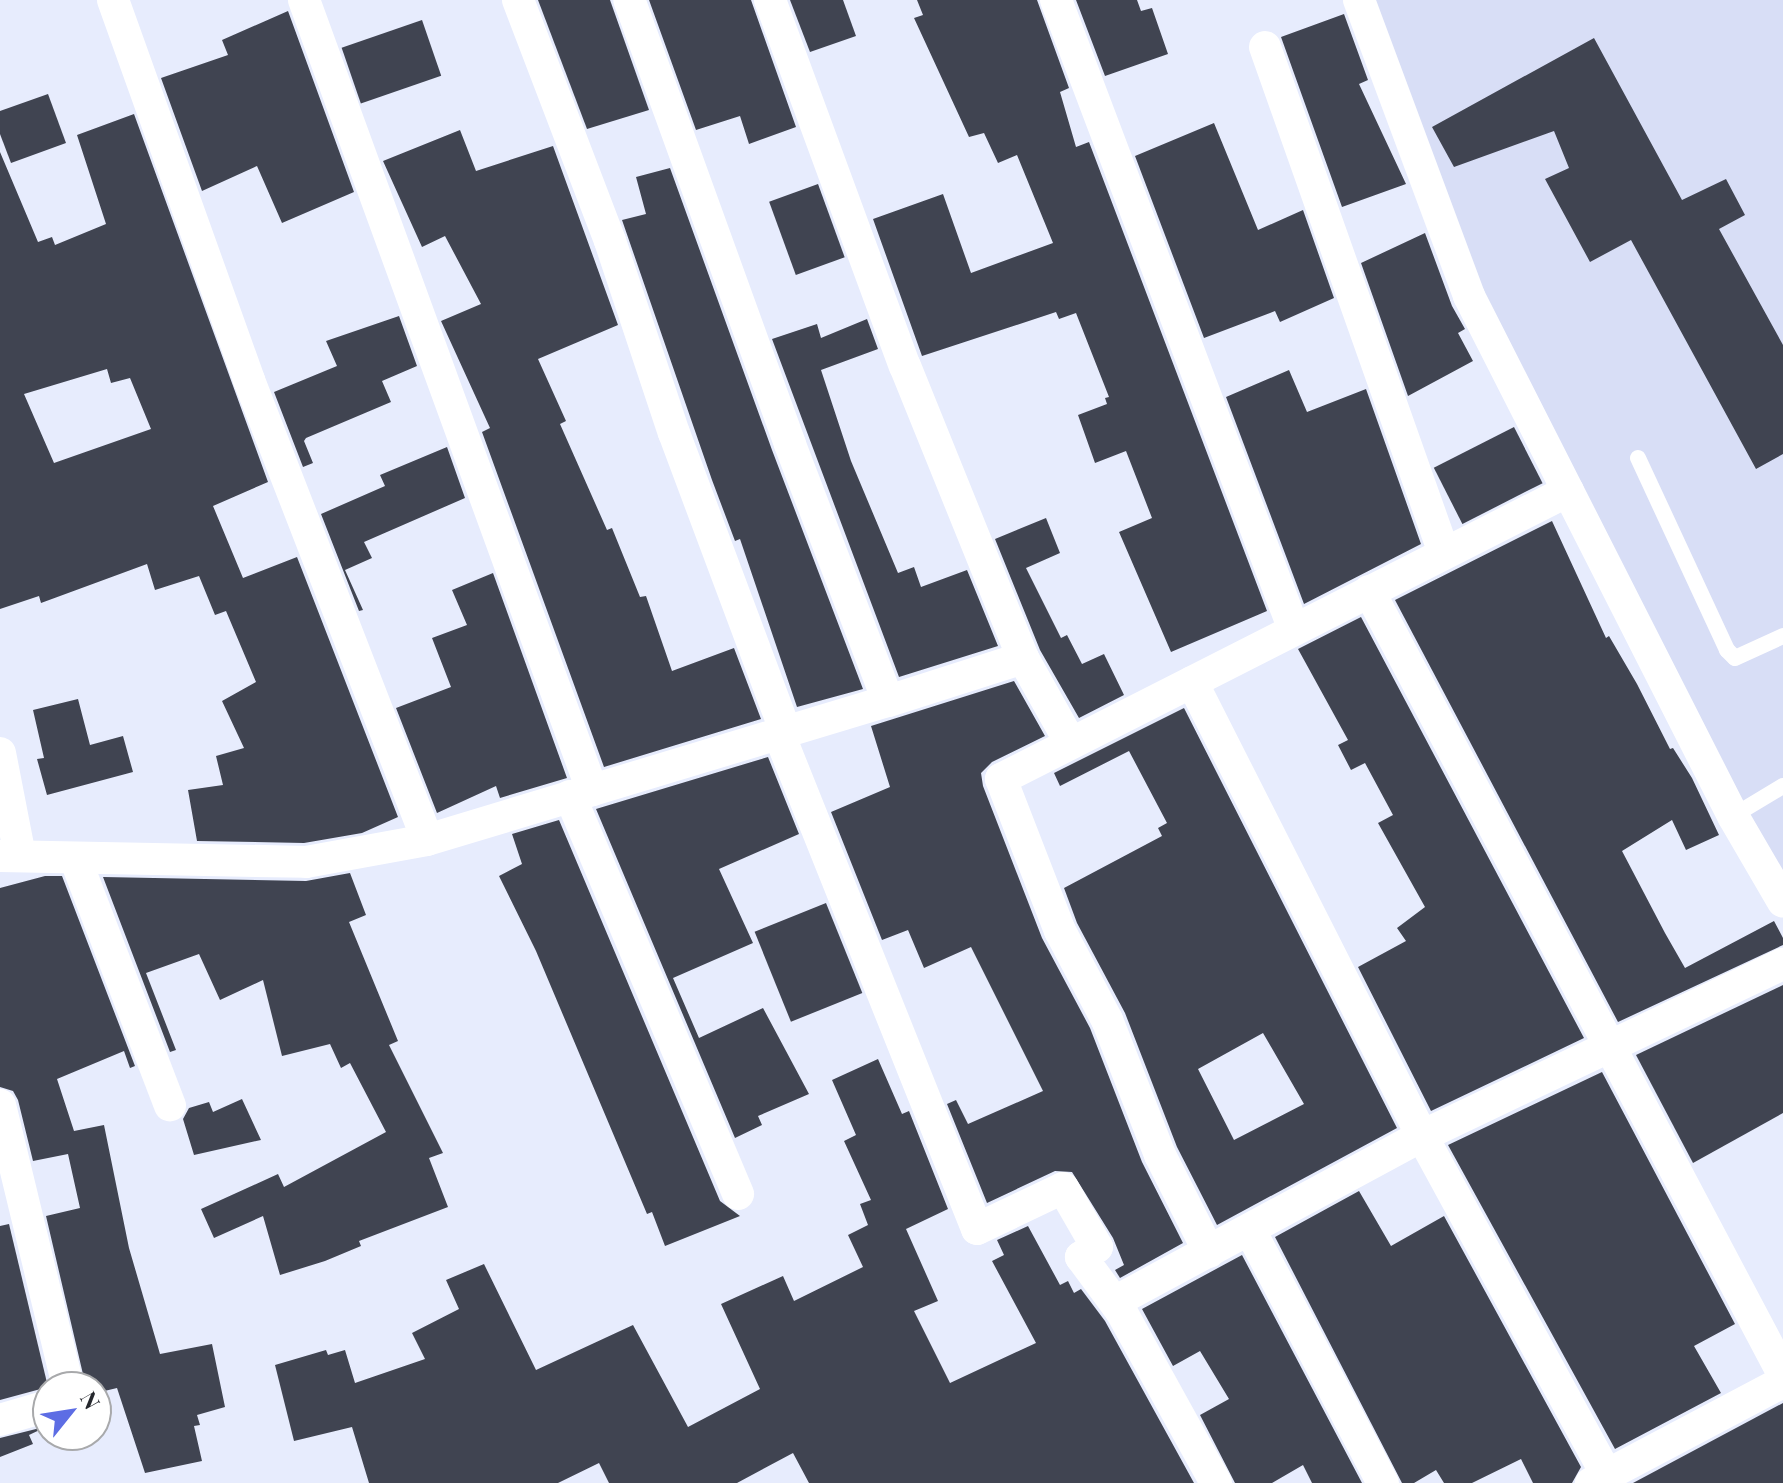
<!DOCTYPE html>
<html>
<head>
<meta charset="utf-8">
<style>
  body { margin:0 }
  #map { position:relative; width:1783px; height:1483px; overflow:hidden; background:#e7ecfd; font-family:"Playfair Display",serif }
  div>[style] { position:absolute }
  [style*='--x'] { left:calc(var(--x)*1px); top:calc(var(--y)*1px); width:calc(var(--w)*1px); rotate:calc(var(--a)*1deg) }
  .built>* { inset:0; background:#d8def6 }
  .building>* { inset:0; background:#404451; transform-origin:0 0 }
  .lane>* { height:16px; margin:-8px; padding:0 8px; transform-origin:8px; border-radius:8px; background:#fff }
  .street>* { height:32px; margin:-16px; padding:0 16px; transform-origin:16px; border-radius:16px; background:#fff }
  span { translate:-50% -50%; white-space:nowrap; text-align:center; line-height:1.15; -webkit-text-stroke:8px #fff; paint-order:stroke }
  .north { position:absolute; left:32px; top:1371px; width:80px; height:80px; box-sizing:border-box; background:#fff; border:2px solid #a8a9ab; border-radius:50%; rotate:60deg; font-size:22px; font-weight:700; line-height:32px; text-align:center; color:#25272d }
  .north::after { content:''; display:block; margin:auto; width:28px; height:36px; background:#5d6de4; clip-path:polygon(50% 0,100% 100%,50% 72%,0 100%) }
</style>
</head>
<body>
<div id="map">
  <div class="built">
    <i style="clip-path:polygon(1364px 0,1783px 0,1783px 883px,1489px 305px)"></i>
  </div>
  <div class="building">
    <i style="clip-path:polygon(538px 0,610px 0,649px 110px,587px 129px)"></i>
    <i style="clip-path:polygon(649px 0,751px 0,796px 127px,749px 144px,740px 116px,696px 130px)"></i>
    <i style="clip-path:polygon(790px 0,843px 0,856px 36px,810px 52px)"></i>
    <i style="clip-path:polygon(917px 0,1037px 0,1069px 88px,1060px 92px,1076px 147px,1089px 142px,1267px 611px,1171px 652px,1119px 532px,1152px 518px,1126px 451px,1095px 463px,1078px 415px,1107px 404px,1105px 398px,1109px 397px,1076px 313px,1059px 319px,1056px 312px,922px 356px,873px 219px,943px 194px,971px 273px,1053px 243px,1017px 155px,998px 163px,984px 133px,969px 137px,914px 18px,923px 15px)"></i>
    <i style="clip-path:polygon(1076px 0,1137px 0,1141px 11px,1152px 8px,1168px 54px,1105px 76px)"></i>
    <i style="clip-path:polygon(288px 11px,354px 192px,282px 223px,257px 166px,202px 191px,161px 78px,228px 55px,222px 40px)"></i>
    <i style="clip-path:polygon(1344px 14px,1368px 80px,1359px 84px,1406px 184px,1342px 207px,1281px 37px)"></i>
    <i style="left:422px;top:20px;width:59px;height:85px;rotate:71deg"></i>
    <i style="clip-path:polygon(1594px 38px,1682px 200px,1726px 179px,1745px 215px,1719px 229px,1783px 345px,1783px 454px,1756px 469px,1631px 240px,1590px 262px,1545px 179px,1569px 168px,1554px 131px,1454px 167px,1432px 127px)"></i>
    <i style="clip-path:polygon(48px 94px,66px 143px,11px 163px,0 134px,0 111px)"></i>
    <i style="clip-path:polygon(evenodd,134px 114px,268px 482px,213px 506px,243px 578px,297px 557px,398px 817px,362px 833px,304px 843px,197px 841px,188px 790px,223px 785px,216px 756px,244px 748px,222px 701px,256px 682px,226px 611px,215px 615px,199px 576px,155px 590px,147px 564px,41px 603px,39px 596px,0 609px,0 152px,38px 242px,52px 237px,55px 245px,106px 224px,77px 135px,134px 114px,107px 369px,111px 383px,130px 378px,151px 429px,54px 463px,24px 394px,107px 369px)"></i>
    <i style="clip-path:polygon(1214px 123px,1258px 230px,1303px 210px,1334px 298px,1280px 322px,1275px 311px,1204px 338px,1135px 156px)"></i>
    <i style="clip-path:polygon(460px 130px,476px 171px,553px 146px,618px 325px,538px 359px,566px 421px,560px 424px,607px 530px,612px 528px,640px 597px,646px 596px,672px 671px,734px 648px,761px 719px,604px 767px,482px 432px,490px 428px,441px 321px,481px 304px,445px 236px,422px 247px,383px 161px)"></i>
    <i style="clip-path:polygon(670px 168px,772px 450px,863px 689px,797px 707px,740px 539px,735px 541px,712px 480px,622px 220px,646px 214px,636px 177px)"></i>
    <i style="left:818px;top:184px;width:78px;height:52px;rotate:70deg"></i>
    <i style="clip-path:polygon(1425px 233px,1452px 306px,1465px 329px,1458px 333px,1473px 361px,1408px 396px,1361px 263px)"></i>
    <i style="clip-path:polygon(399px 316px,417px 366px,382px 381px,391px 402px,306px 438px,304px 441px,313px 463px,303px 467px,274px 392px,337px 366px,326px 341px)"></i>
    <i style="clip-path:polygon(867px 319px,878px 349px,821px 370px,851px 461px,898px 573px,914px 567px,921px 587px,967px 570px,998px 646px,899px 677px,772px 339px,817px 324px,821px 338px)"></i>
    <i style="clip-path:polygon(1289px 370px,1307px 412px,1366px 389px,1421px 544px,1304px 604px,1226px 397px)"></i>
    <i style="left:1514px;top:427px;width:63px;height:90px;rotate:63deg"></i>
    <i style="clip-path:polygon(447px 447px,465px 498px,364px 542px,372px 558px,345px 570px,363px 610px,359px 611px,321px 514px,385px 486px,380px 475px)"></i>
    <i style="clip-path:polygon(1046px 518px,1060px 553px,1026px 568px,1061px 638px,1067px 635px,1082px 664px,1104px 654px,1124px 695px,1079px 718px,1040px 650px,995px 539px)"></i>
    <i style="clip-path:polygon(1552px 521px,1606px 638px,1609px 636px,1637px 684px,1670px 749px,1673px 748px,1692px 778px,1719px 835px,1686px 850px,1672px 820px,1622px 851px,1665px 933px,1685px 968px,1774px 921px,1783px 938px,1783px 945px,1618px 1022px,1395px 600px)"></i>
    <i style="clip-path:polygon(493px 573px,567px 778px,500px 798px,496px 786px,437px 813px,396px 708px,451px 687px,432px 638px,467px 625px,452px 590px)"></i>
    <i style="clip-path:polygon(1361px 617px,1584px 1038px,1431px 1111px,1358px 967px,1406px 941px,1397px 928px,1425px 907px,1378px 823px,1393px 815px,1365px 763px,1351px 770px,1338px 745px,1348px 740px,1298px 649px)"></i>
    <i style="clip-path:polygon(1014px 681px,1045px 736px,992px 762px,981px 773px,983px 786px,1042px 938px,1090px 1028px,1142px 1162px,1183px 1243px,1120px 1278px,1115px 1270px,1124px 1265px,1113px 1238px,1072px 1172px,1055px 1171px,987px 1203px,947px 1104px,956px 1100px,968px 1124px,1043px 1091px,971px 947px,924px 968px,908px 930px,882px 940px,831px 812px,890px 787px,871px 726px)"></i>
    <i style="clip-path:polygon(78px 699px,90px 745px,123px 736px,133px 772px,47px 795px,37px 759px,44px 758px,33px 710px)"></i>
    <i style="clip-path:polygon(evenodd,1184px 708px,1397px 1128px,1217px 1225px,1177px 1147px,1125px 1013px,1077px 923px,1064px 888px,1162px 836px,1158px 828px,1167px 823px,1129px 751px,1060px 786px,1054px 773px,1184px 708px,1263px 1033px,1304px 1104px,1234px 1140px,1198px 1069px,1263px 1033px)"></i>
    <i style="clip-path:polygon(768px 757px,799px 834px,719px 869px,753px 943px,673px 978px,699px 1038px,763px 1008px,809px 1094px,758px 1116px,762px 1125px,735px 1138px,596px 809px)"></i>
    <i style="clip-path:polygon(559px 820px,720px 1201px,740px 1216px,665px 1246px,652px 1212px,647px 1214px,536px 951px,499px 876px,522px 864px,512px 834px)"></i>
    <i style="clip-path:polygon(350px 873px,366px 915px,349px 922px,398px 1041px,389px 1045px,443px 1153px,429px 1158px,448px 1207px,359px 1241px,361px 1246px,325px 1261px,280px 1275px,263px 1216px,214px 1238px,201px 1209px,278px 1174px,284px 1187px,386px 1132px,350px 1063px,341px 1068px,330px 1044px,282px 1056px,263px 980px,220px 1000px,199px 954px,146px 973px,176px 1050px,170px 1052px,103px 877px,306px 881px)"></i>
    <i style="clip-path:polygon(45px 876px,62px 876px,135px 1066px,130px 1068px,124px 1051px,57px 1079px,74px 1131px,104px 1125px,129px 1248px,160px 1354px,212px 1344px,225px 1407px,197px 1415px,200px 1425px,194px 1426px,202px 1461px,145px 1473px,117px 1388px,96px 1393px,96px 1387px,86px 1387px,46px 1216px,80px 1208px,68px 1154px,33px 1161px,18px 1100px,13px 1091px,0 1087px,0 888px)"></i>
    <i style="left:826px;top:903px;width:97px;height:77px;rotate:68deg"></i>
    <i style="clip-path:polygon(1783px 985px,1783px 1113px,1693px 1163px,1636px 1055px)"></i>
    <i style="clip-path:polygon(878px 1059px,902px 1114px,909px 1111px,948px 1209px,906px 1229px,938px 1301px,914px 1311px,950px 1383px,1036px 1343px,992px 1261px,1004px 1255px,997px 1240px,1028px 1226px,1060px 1285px,1068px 1281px,1074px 1293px,1081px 1289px,1105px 1321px,1194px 1483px,809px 1483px,793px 1453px,737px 1483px,609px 1483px,599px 1463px,558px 1483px,369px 1483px,352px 1427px,294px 1441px,275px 1365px,326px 1350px,328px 1355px,345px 1350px,355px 1383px,425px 1359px,412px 1333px,459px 1309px,446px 1280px,484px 1264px,536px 1370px,633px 1325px,688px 1427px,760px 1389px,721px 1304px,783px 1276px,794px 1301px,863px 1267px,848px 1235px,868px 1225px,860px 1204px,871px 1200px,844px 1141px,856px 1135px,832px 1080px)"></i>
    <i style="clip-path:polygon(1602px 1072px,1735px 1324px,1694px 1346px,1721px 1393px,1615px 1449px,1448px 1145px)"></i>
    <i style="clip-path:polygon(242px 1099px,261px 1140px,194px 1155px,183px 1119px,189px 1108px,209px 1102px,213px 1112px)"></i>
    <i style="clip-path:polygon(1359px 1191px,1391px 1246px,1444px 1216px,1581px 1467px,1572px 1483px,1533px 1483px,1521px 1459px,1472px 1483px,1444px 1483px,1436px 1470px,1414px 1483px,1402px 1483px,1275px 1237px)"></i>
    <i style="clip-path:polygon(9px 1224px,48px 1387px,0 1400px,0 1226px)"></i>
    <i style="clip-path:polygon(1242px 1255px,1362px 1483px,1312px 1483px,1303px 1465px,1272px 1483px,1235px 1483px,1200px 1415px,1229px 1399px,1200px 1351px,1173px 1366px,1142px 1309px)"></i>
    <i style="clip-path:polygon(1783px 1403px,1783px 1483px,1633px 1483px)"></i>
    <i style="clip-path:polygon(48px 1426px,29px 1435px,33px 1444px,0 1457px,0 1438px)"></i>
  </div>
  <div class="lane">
    <i style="--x:1638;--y:458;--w:212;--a:65.1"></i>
    <i style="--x:1727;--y:650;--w:11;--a:45"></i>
    <i style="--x:1735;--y:658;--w:53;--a:-24.6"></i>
    <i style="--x:1733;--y:816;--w:58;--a:-31"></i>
  </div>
  <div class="street">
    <i style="--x:113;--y:0;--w:404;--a:70.3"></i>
    <i style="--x:249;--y:380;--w:493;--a:68.8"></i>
    <i style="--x:304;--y:0;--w:841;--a:69.97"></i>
    <i style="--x:518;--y:0;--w:258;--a:69.1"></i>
    <i style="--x:610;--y:241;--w:202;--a:71.6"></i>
    <i style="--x:674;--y:433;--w:319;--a:69.5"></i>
    <i style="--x:770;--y:0;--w:390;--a:69.8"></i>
    <i style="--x:905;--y:366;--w:315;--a:68"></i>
    <i style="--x:1023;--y:658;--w:142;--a:162.3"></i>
    <i style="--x:1056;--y:0;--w:673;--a:69.3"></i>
    <i style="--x:1359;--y:0;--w:316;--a:69.6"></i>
    <i style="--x:1469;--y:296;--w:583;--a:63.08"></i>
    <i style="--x:1733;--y:816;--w:99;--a:59.8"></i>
    <i style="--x:1265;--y:47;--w:537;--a:70.52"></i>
    <i style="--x:1369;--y:591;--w:886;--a:62.13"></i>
    <i style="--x:1023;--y:658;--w:96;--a:60.8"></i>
    <i style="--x:1192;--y:682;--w:509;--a:63.13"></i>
    <i style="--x:1422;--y:1136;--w:386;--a:61.4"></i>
    <i style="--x:1607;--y:1475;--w:18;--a:153"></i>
    <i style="--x:779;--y:734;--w:533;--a:68.2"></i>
    <i style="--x:977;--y:1229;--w:95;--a:-25.5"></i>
    <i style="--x:1063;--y:1188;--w:68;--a:60"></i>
    <i style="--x:1097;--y:1247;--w:19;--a:148"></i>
    <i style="--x:1081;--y:1257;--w:67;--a:53.5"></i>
    <i style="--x:0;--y:753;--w:105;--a:79"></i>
    <i style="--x:570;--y:796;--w:432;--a:67.1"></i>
    <i style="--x:0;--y:856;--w:306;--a:1.1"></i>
    <i style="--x:306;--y:862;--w:123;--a:-10.3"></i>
    <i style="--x:427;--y:840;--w:481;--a:-16.8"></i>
    <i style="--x:888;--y:701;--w:275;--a:-110.9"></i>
    <i style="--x:790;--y:444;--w:472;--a:-109.9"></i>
    <i style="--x:75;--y:858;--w:265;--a:69"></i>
    <i style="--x:0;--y:1105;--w:290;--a:76.4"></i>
    <i style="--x:1250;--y:1230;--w:286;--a:62.3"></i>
    <i style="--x:1209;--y:1252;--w:109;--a:-116.8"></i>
    <i style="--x:1160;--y:1155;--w:145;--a:-111.4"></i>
    <i style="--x:1107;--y:1020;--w:101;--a:-117.8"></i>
    <i style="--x:1060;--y:931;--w:163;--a:-111.2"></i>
    <i style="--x:1001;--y:779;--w:636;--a:-26.93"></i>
    <i style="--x:0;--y:1420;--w:50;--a:-16.3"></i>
    <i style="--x:1607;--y:1475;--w:199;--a:-27.9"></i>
    <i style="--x:1216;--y:1483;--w:196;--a:-118.9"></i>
    <i style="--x:1121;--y:1311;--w:12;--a:-95"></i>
    <i style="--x:1120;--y:1299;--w:343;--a:-28.4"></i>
    <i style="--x:1422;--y:1136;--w:400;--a:-25.5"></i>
  </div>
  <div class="north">N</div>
</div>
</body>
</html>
